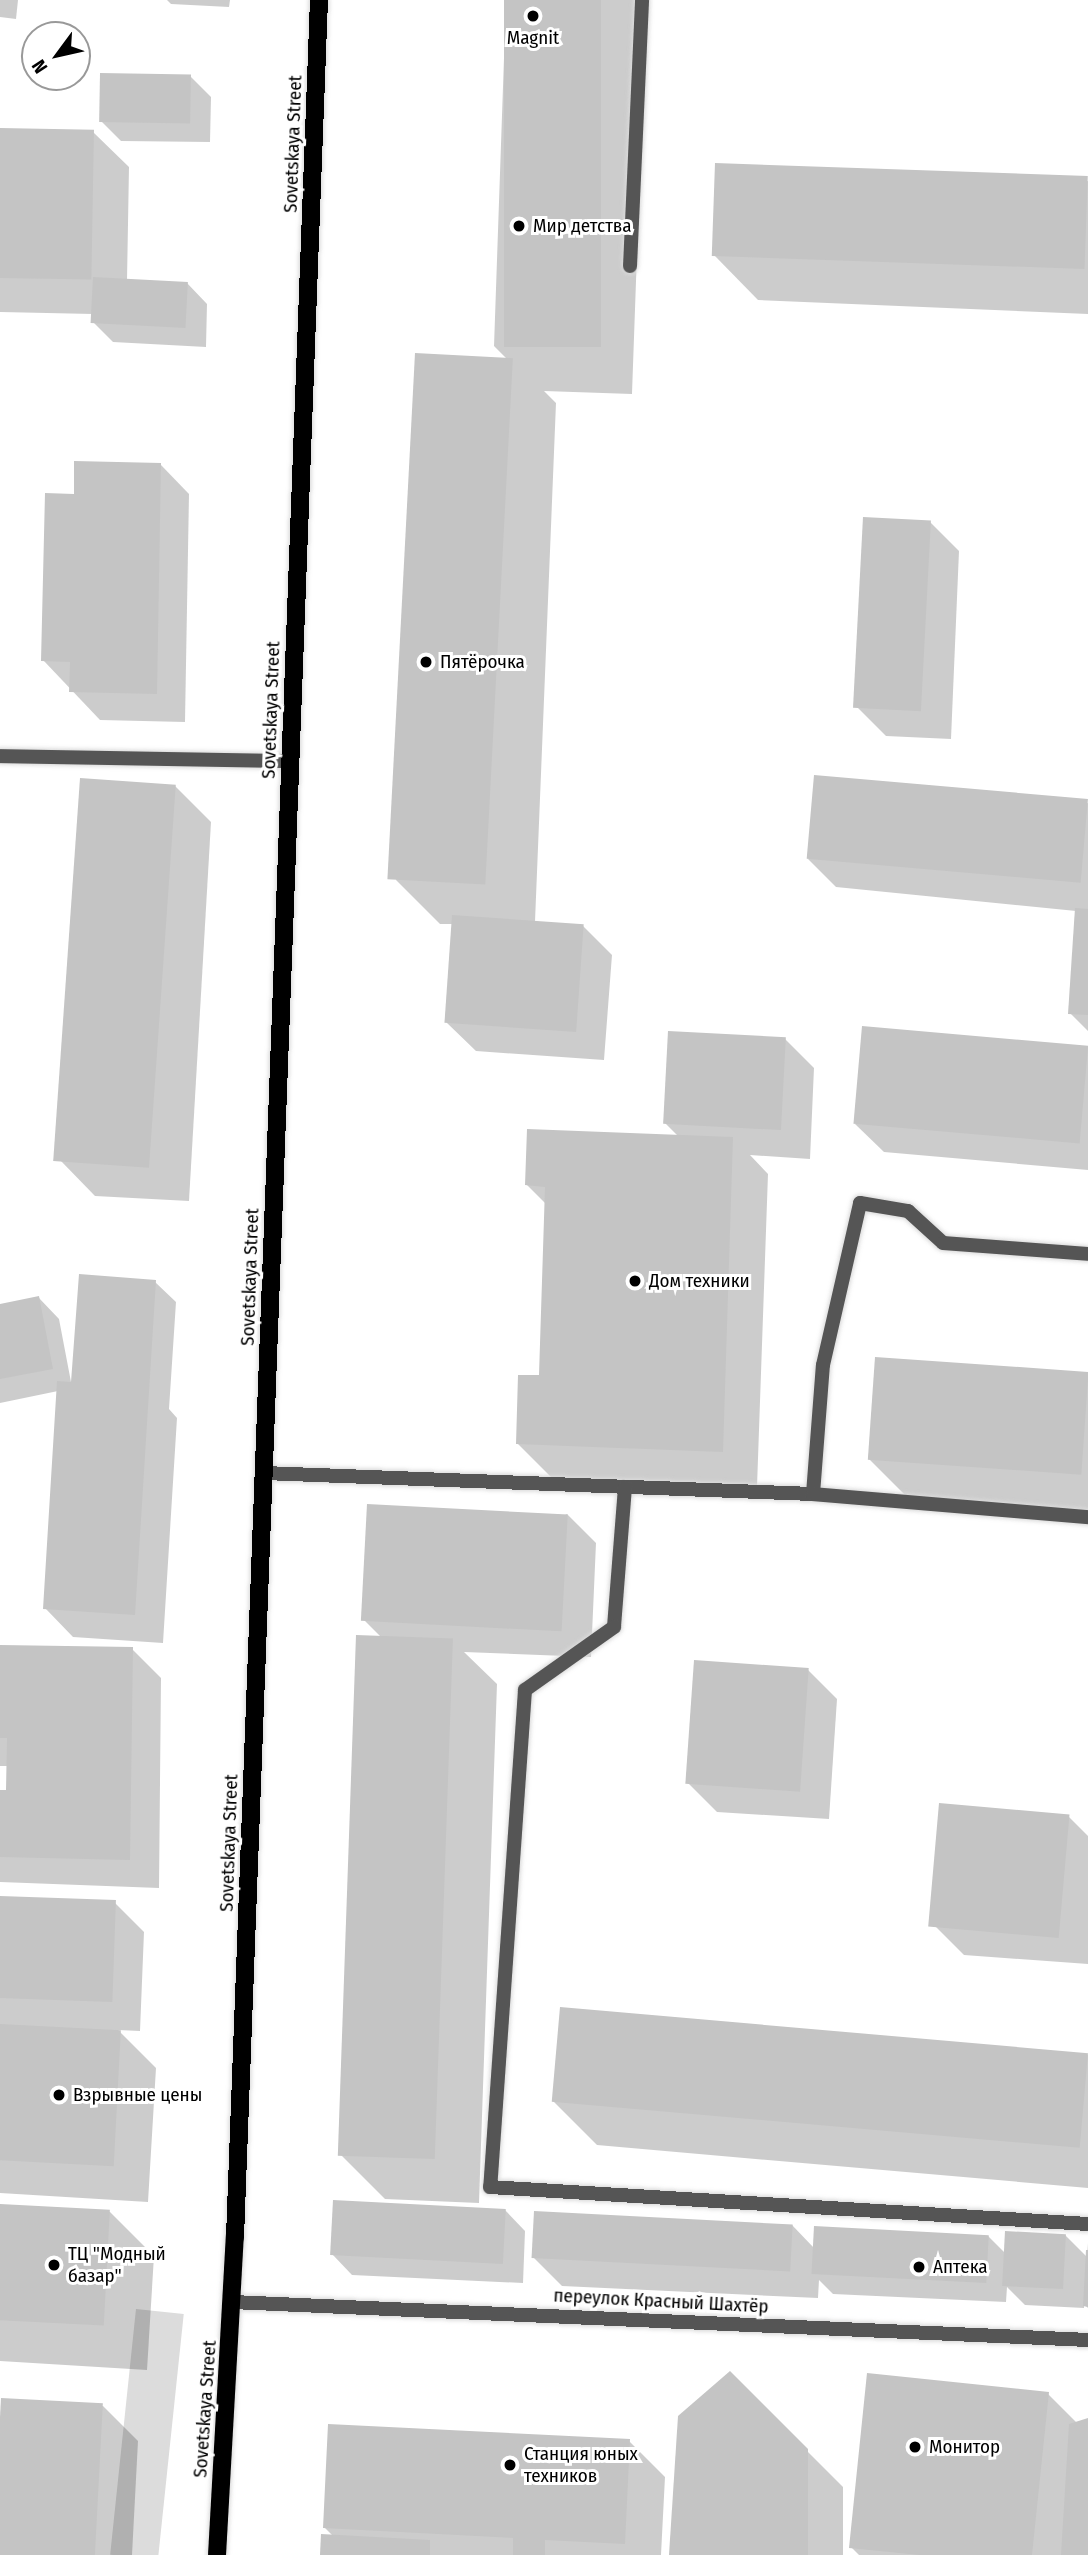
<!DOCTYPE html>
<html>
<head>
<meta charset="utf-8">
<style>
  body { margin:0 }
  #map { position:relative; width:1088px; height:2555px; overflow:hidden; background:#fff; font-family:"Fira Sans Condensed",sans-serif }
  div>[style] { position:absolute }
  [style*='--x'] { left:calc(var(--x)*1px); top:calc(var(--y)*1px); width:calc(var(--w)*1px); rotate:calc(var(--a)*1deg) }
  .green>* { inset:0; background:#dcdcdc; transform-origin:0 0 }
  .shadow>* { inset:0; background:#0003 }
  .building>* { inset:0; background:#c4c4c4; transform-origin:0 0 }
  .roads { filter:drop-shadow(0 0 2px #dbdbdb) drop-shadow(0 0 2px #dbdbdb) }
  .service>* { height:14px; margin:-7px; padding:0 7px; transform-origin:7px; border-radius:7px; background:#555 }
  .pedestrian>* { height:14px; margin:-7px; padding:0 7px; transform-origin:7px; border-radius:7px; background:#555 }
  .primary>* { height:18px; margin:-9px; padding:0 9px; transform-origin:9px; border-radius:9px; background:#000 }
  .dots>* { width:19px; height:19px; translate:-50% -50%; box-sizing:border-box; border:4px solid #fff; border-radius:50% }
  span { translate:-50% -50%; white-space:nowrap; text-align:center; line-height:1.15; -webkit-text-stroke:6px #fff; paint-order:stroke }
  .poi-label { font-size:19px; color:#000 }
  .left { translate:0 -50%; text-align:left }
  .street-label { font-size:19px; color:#000 }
  .north { position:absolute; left:21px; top:21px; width:70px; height:70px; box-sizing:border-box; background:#fff; border:2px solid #999; border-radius:50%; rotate:237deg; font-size:19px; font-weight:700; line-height:28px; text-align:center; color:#000 }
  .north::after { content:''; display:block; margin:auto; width:24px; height:32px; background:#000; clip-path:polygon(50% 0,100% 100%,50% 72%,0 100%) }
</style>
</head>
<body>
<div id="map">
  <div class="green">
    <i style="left:136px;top:2309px;width:48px;height:247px;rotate:6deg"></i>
  </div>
  <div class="shadow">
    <i style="clip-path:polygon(0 0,18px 0,16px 19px,0 17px)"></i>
    <i style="clip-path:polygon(167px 0,230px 0,229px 7px,171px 4px)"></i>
    <i style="clip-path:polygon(506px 0,646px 0,632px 394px,544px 391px,556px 403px,535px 922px,583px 926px,612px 955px,604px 1060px,476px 1051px,447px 1023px,453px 924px,440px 924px,396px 880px,507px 359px,494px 346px)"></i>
    <i style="clip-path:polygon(190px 76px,211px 97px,210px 142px,121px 141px,101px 121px)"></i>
    <i style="clip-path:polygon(0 129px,93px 132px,129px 167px,127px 281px,187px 283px,207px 304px,206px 347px,113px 342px,93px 322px,93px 314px,0 312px)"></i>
    <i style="clip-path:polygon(1088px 181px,1088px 314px,758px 300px,714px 255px)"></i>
    <i style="clip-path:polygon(161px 465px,189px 494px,185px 722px,100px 720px,43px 660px,76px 495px)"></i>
    <i style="clip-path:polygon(930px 522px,959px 551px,951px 739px,886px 736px,857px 707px)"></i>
    <i style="clip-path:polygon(175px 786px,211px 822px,189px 1201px,95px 1196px,60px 1160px)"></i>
    <i style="clip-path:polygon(1088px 803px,1088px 1031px,1070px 1013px,1076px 911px,836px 887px,808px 859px)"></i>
    <i style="clip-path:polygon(785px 1039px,814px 1068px,810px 1159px,750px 1155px,768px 1174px,757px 1487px,553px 1479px,518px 1444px,540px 1377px,546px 1204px,527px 1185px,678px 1136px,665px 1123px)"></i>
    <i style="clip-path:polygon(1088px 1047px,1088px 1170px,884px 1152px,855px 1124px)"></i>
    <i style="clip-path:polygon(155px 1282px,176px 1302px,169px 1409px,177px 1418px,163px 1643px,73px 1637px,45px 1608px,58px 1391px,0 1403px,0 1306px,39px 1298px,59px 1319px,71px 1382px)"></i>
    <i style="clip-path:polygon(1088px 1374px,1088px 1516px,913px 1503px,869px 1459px)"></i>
    <i style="clip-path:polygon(567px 1514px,596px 1543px,591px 1657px,464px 1652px,497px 1684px,479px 2203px,385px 2199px,341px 2155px,382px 1638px,364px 1620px)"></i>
    <i style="clip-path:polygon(0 1647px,132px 1649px,161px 1678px,159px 1888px,0 1882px,0 1792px,8px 1792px,8px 1766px,0 1766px)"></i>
    <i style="clip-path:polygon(808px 1670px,837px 1699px,829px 1819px,717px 1812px,688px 1783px)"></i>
    <i style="clip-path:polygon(1068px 1816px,1088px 1836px,1088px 1964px,964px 1955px,935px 1926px)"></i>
    <i style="clip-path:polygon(0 1897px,115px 1903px,144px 1932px,140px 2031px,118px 2030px,156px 2068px,148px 2202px,0 2193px)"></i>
    <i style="clip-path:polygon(1088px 2055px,1088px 2188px,597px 2145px,553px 2101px)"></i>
    <i style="clip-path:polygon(0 2206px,110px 2212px,154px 2256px,147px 2370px,0 2361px)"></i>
    <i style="clip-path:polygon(505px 2210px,525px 2231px,523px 2283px,352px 2275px,332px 2254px)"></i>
    <i style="clip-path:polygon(792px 2225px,814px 2248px,988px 2236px,1006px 2254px,1065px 2235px,1087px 2257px,1088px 2243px,1088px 2308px,1084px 2304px,1084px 2308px,1025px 2305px,1007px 2287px,1006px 2302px,833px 2294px,819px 2280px,818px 2298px,562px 2286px,533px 2257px)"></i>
    <i style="clip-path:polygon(730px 2374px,843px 2487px,843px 2555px,671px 2555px)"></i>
    <i style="clip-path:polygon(1048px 2394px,1077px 2423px,1088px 2420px,1088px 2555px,859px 2555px,851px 2547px)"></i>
    <i style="clip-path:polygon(3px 2400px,103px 2406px,138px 2441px,132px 2555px,0 2555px)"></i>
    <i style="clip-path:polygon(629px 2441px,665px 2477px,661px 2555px,322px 2555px,333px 2536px,325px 2528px)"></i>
  </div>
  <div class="building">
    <i style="left:504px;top:0;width:97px;height:347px"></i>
    <i style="left:100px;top:73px;width:91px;height:49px;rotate:1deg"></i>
    <i style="left:0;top:128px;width:94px;height:150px;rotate:1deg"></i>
    <i style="left:715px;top:163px;width:373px;height:93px;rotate:2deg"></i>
    <i style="left:93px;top:277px;width:95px;height:46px;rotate:3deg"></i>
    <i style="left:415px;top:353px;width:98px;height:527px;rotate:3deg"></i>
    <i style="clip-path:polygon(74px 461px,161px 463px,157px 694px,69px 692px,70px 662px,41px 661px,45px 493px,74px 494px)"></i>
    <i style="left:863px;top:517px;width:68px;height:191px;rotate:3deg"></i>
    <i style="left:814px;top:775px;width:275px;height:84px;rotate:5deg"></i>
    <i style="left:80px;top:778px;width:96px;height:384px;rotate:4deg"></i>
    <i style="clip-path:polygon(1075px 908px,1088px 909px,1088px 1015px,1068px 1014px)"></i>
    <i style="left:452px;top:915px;width:132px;height:108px;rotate:4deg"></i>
    <i style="left:862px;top:1026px;width:227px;height:98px;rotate:5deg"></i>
    <i style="left:668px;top:1031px;width:118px;height:93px;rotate:3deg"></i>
    <i style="clip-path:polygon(527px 1129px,733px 1137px,723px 1452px,516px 1444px,518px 1375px,539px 1375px,545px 1187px,525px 1185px)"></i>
    <i style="clip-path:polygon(79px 1274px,156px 1280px,135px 1615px,43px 1609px,57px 1381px,71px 1382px)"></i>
    <i style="clip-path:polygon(39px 1296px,53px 1369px,0 1379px,0 1304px)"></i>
    <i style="left:875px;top:1357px;width:214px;height:103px;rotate:4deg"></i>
    <i style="left:367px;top:1504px;width:201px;height:117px;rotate:3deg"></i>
    <i style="left:356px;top:1635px;width:97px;height:521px;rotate:2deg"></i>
    <i style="clip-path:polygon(0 1645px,133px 1647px,130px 1860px,0 1857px,0 1790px,6px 1790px,7px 1738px,0 1738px)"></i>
    <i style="left:694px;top:1660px;width:115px;height:124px;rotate:4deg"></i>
    <i style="left:939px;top:1803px;width:131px;height:124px;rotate:5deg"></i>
    <i style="left:0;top:1896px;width:116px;height:102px;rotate:2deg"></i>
    <i style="left:560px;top:2007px;width:530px;height:95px;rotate:5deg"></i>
    <i style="left:0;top:2024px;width:121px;height:136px;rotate:3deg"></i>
    <i style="left:333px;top:2200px;width:173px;height:55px;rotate:3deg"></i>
    <i style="left:0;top:2204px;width:110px;height:116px;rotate:3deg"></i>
    <i style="left:534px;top:2211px;width:259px;height:47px;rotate:3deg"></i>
    <i style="left:814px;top:2226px;width:175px;height:48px;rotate:3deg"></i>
    <i style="left:1005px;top:2231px;width:61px;height:55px;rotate:3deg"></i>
    <i style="clip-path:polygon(1086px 2250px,1088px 2250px,1088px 2307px,1083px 2306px)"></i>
    <i style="clip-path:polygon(730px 2371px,808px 2449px,808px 2555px,669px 2555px,678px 2416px)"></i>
    <i style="clip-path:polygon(867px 2373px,1049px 2392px,1032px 2555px,920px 2555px,849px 2548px)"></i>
    <i style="left:1px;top:2398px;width:102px;height:157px;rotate:3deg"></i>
    <i style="clip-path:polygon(1088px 2418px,1088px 2555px,1061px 2555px,1069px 2424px)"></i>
    <i style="clip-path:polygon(328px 2424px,630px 2439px,625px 2544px,545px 2540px,545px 2555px,513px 2555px,513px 2538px,323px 2528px)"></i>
    <i style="clip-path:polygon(321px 2534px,430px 2540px,430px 2555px,320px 2555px)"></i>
  </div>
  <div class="roads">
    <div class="service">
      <i style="--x:630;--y:266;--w:266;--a:-87.4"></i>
      <i style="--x:0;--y:756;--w:290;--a:1"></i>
      <i style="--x:264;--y:1473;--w:549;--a:2.19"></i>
      <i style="--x:813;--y:1494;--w:129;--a:-85.6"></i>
      <i style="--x:823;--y:1365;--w:166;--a:-77.1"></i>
      <i style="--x:860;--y:1203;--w:49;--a:9.5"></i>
      <i style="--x:908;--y:1211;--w:47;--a:42.4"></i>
      <i style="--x:943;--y:1243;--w:145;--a:4.3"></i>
      <i style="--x:625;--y:1487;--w:140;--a:94.5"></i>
      <i style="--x:614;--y:1627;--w:109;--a:144.7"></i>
      <i style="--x:525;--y:1690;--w:498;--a:94"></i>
      <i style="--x:490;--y:2187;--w:599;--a:3.54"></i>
      <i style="--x:813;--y:1494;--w:276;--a:4.8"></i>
    </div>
    <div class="pedestrian">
      <i style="--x:232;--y:2302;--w:857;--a:2.54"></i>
    </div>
    <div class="primary">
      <i style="--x:217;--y:2555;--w:319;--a:-86.8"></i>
      <i style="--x:235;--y:2237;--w:2239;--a:-87.85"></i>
    </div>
  </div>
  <div class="dots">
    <i style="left:533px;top:16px;background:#000"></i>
    <i style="left:519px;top:226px;background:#000"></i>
    <i style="left:426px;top:662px;background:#000"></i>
    <i style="left:635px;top:1281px;background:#000"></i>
    <i style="left:59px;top:2095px;background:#000"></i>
    <i style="left:54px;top:2265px;background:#000"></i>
    <i style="left:919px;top:2267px;background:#000"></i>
    <i style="left:915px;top:2447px;background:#000"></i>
    <i style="left:510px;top:2465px;background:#000"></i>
  </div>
  <div class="poi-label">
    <span style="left:533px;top:38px">Magnit</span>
    <span class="left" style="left:533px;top:226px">Мир детства</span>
    <span class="left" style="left:440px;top:662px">Пятёрочка</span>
    <span class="left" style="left:649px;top:1281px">Дом техники</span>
    <span class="left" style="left:73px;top:2095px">Взрывные цены</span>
    <span class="left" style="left:68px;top:2265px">ТЦ "Модный<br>базар"</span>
    <span class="left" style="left:933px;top:2267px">Аптека</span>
    <span class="left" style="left:929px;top:2447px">Монитор</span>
    <span class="left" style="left:524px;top:2465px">Станция юных<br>техников</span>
  </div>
  <div class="street-label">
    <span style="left:293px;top:144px;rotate:-88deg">Sovetskaya Street</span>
    <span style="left:271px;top:710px;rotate:-88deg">Sovetskaya Street</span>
    <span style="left:250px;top:1277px;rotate:-88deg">Sovetskaya Street</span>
    <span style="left:229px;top:1843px;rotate:-88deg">Sovetskaya Street</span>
    <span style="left:661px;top:2301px;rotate:3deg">переулок Красный Шахтёр</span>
    <span style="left:205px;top:2409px;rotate:-86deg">Sovetskaya Street</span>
  </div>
  <div class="north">N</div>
</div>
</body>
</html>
